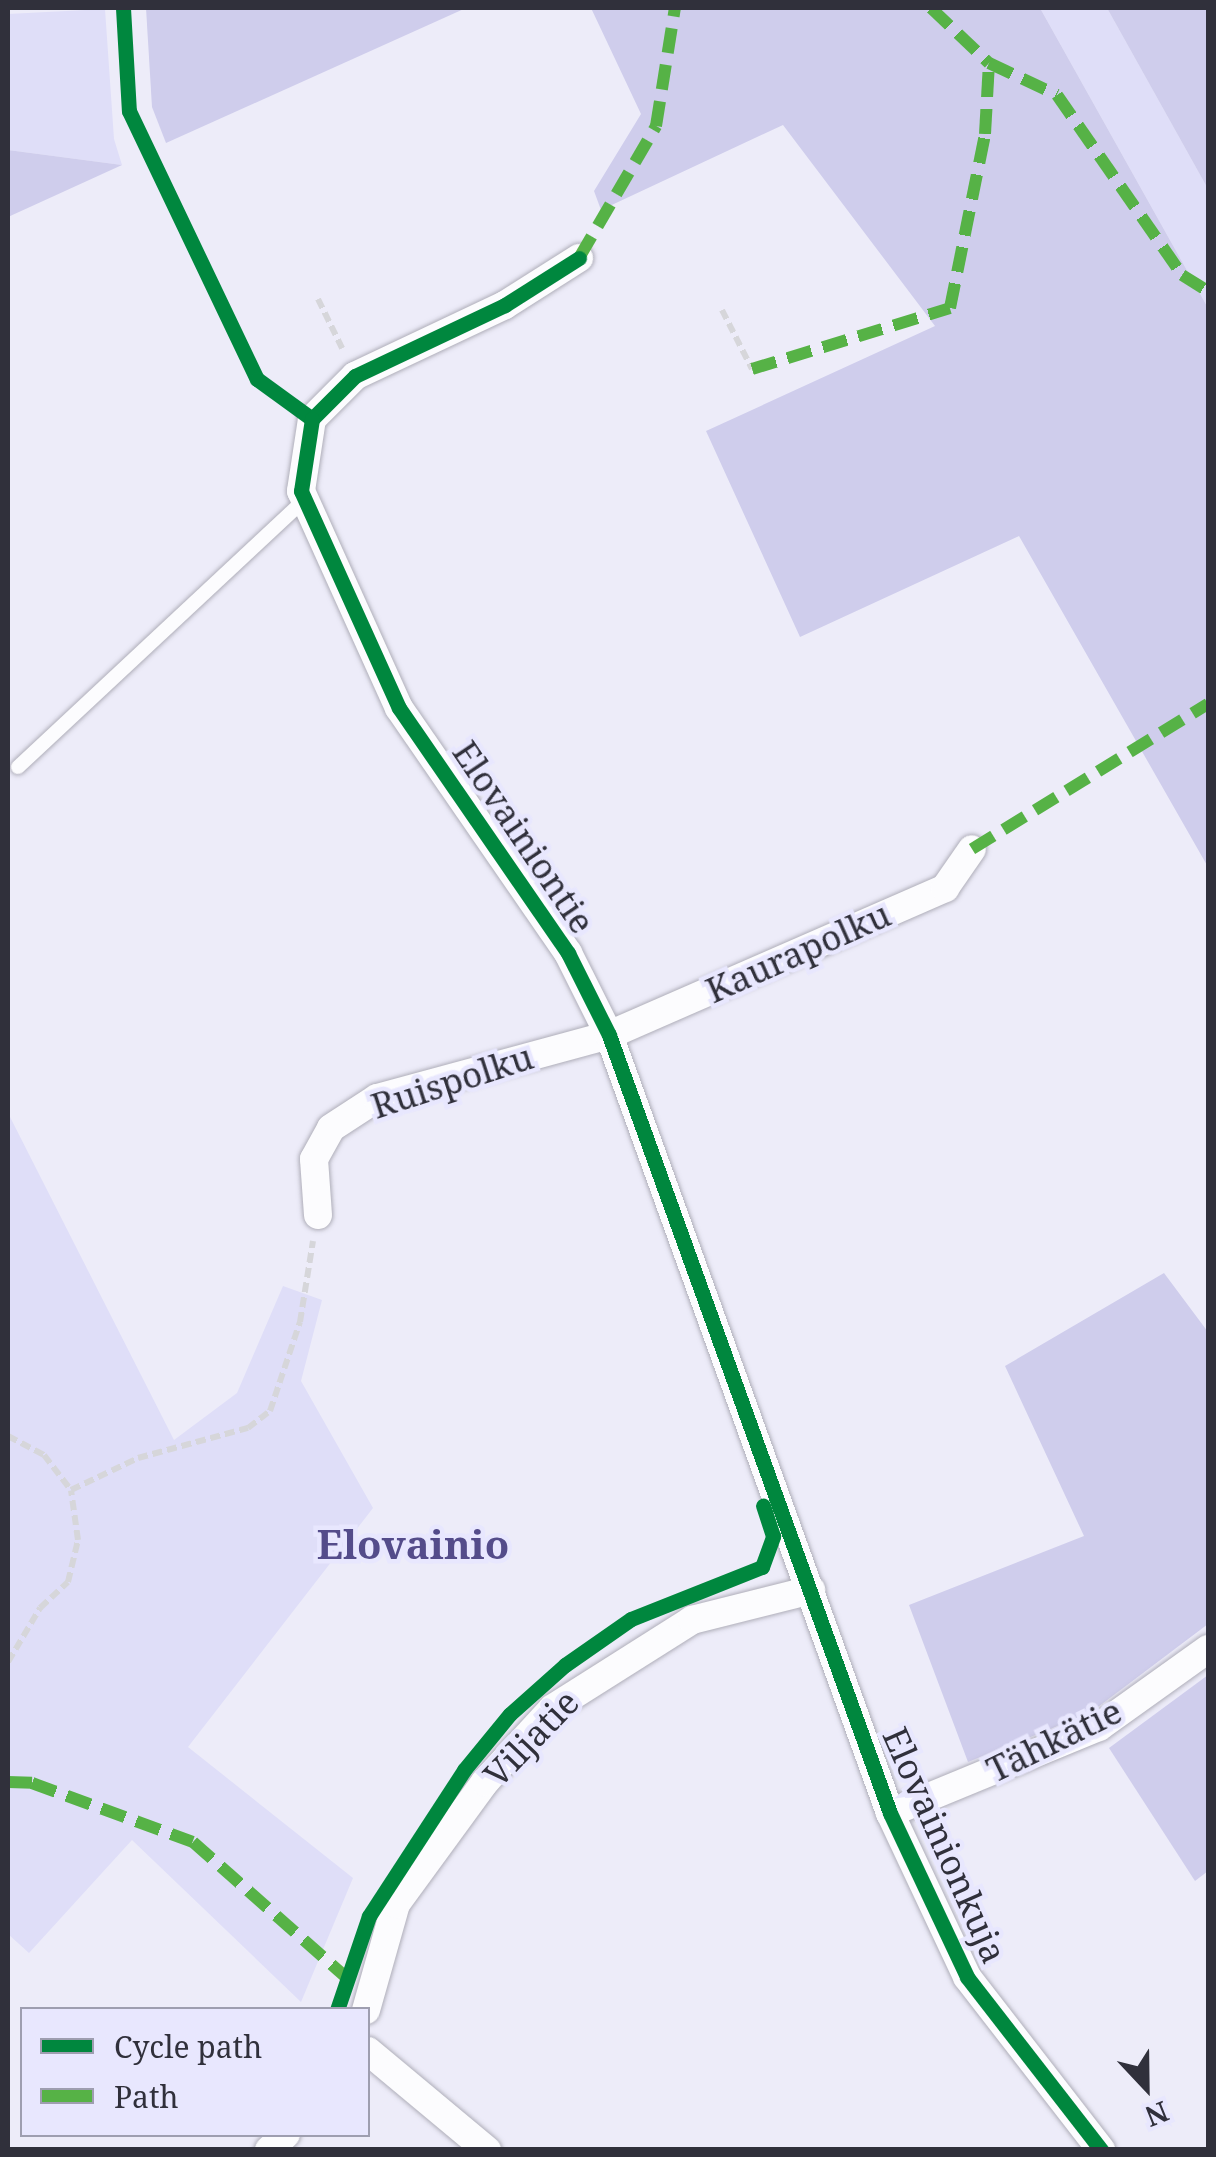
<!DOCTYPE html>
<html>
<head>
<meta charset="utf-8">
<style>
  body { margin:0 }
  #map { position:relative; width:1216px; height:2157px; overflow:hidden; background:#edecf9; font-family:"Noto Serif",serif }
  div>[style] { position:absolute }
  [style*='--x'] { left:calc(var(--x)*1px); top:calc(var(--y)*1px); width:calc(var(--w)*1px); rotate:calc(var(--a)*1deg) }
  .green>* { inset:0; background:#dfdef8 }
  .forest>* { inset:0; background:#cfcdec }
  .path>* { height:6px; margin-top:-3px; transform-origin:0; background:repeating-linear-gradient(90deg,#d6d6da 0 10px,transparent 0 15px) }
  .roads { filter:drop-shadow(0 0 2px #afaeb9) drop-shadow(0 0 2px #afaeb9) }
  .service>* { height:14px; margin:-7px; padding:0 7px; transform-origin:7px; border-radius:7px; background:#fcfcfe }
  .minor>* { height:28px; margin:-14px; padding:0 14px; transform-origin:14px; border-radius:14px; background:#fcfcfe }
  .quiet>* { height:12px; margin-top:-6px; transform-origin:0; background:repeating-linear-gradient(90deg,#56b246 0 25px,transparent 0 37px) }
  .cycleway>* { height:15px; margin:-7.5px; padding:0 7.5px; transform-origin:7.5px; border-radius:7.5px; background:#00873e }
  span { translate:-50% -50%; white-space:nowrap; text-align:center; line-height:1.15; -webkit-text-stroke:9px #e8e7fe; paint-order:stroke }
  .street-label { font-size:35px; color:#30303b }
  .quarter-label { font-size:40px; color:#544c8a; font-weight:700 }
  .frame { position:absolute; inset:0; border:10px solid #30303b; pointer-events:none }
  .legend { position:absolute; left:20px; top:2007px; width:350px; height:130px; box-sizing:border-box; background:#e8e7fe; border:2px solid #9e9eb0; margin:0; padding:12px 18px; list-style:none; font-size:30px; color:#30303b }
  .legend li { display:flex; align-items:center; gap:20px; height:50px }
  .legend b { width:50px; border:2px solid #9e9eb0 }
  .north { position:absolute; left:1096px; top:2037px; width:100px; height:100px; -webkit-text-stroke:8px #e8e7fe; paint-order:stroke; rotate:158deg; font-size:28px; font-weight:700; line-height:40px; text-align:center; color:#30303b }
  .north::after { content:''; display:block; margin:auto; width:35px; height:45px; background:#30303b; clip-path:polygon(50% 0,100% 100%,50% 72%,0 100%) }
</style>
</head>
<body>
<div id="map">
  <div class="green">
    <i style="clip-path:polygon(1040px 8px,1107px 8px,1208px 189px,1208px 308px)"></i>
    <i style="clip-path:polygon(105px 9px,114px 139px,122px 165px,8px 150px,8px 14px)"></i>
    <i style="clip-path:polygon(8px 1113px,174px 1440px,237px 1393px,283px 1286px,322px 1300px,301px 1381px,373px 1508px,188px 1747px,353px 1878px,301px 2002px,132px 1840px,29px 1953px,8px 1934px)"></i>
  </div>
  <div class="forest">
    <i style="clip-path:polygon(146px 8px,466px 8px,166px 143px,152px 107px)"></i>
    <i style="clip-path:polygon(591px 8px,1040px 8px,1208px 308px,1208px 867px,1019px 536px,800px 637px,706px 431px,935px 326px,783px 125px,601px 210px,594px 191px,641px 114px)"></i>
    <i style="clip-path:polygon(1107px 8px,1208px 8px,1208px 189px)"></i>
    <i style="clip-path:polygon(8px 150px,122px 165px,8px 217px)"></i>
    <i style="clip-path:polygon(1164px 1273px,1208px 1332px,1208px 1624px,1090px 1713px,968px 1762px,909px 1605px,1084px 1536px,1005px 1366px)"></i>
    <i style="clip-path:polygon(1208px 1675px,1208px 1871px,1195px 1881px,1109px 1748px)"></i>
  </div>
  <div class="path">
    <i style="--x:318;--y:299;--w:55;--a:63.9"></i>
    <i style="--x:722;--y:310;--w:66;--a:63"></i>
    <i style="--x:8;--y:1436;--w:41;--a:27.8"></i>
    <i style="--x:44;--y:1455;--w:44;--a:52.4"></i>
    <i style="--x:8;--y:1662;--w:63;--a:-59.3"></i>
    <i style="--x:40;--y:1608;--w:38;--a:-43"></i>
    <i style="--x:68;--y:1582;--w:43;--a:-76.6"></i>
    <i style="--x:78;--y:1540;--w:50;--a:-98"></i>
    <i style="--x:71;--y:1490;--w:74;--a:-25.5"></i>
    <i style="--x:138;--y:1458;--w:114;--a:-15.3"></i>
    <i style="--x:248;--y:1428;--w:28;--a:-38"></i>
    <i style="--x:270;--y:1411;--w:94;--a:-71.4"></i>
    <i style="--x:300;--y:1322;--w:82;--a:-80.9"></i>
  </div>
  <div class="roads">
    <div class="service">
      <i style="--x:18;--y:767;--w:393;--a:-43"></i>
    </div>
    <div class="minor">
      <i style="--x:579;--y:258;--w:88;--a:147.6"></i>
      <i style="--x:505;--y:305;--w:166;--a:154.7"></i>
      <i style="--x:355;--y:376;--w:61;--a:135"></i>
      <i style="--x:312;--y:419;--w:73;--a:98.7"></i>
      <i style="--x:301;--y:491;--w:238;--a:65.7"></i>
      <i style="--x:399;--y:708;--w:298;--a:55.4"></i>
      <i style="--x:568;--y:953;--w:92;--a:63.4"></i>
      <i style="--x:609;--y:1035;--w:827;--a:70.14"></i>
      <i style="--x:890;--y:1813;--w:181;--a:64.8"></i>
      <i style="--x:967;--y:1977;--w:219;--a:52.2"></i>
      <i style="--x:318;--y:1215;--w:56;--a:-94.1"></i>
      <i style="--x:314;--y:1159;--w:35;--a:-61"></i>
      <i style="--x:331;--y:1128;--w:55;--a:-33.1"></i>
      <i style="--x:377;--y:1098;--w:240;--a:-15.2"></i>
      <i style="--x:609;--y:1035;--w:367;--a:-23.6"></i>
      <i style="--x:945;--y:888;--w:47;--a:-55.3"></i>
      <i style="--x:890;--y:1813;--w:226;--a:-22.4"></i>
      <i style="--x:1099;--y:1727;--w:134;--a:-35.6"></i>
      <i style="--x:366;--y:2010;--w:110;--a:-74.2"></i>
      <i style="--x:396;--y:1904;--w:151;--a:-53.9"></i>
      <i style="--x:485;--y:1782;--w:100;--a:-47.4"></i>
      <i style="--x:553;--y:1708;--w:165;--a:-32.3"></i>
      <i style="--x:692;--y:1620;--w:123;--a:-14.1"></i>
      <i style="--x:368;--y:2051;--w:155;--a:39.8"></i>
      <i style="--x:269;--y:2150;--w:23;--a:-43"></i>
    </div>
  </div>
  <div class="quiet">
    <i style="--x:931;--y:8;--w:80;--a:43.5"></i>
    <i style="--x:989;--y:63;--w:75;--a:25.2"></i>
    <i style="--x:1057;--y:95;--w:219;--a:55.2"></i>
    <i style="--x:1182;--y:275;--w:31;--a:32"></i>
    <i style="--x:579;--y:258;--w:153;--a:-59.7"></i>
    <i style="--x:656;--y:126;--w:120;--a:-80.9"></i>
    <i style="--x:752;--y:369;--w:207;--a:-17.1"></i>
    <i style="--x:950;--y:308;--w:177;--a:-78.6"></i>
    <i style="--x:985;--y:134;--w:71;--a:-86.8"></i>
    <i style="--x:972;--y:849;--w:277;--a:-31.6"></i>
    <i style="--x:8;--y:1782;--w:24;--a:2"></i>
    <i style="--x:32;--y:1783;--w:171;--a:20.1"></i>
    <i style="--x:193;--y:1842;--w:208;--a:41.5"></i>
  </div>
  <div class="cycleway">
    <i style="--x:123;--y:8;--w:103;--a:86.7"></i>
    <i style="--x:129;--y:111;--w:297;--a:64.5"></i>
    <i style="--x:257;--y:379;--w:68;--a:36"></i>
    <i style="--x:579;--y:258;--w:88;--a:147.6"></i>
    <i style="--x:505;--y:305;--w:166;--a:154.7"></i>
    <i style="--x:355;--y:376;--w:61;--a:135"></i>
    <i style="--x:312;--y:419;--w:73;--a:98.7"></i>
    <i style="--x:301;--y:491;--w:238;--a:65.7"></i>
    <i style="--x:399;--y:708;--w:298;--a:55.4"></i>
    <i style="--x:568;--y:953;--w:92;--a:63.4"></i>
    <i style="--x:609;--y:1035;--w:827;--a:70.14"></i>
    <i style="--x:890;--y:1813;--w:181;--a:64.8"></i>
    <i style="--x:967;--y:1977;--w:219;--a:52.2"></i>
    <i style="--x:337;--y:2010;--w:99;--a:-71.2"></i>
    <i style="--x:369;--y:1916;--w:174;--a:-56.9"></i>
    <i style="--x:464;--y:1770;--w:72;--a:-50.6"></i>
    <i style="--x:510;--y:1714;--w:74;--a:-41.7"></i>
    <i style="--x:565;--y:1665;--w:80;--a:-34.9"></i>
    <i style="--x:631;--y:1619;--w:141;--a:-21.7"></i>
    <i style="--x:762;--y:1567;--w:33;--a:-70"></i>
    <i style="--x:773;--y:1536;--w:32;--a:-108"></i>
  </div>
  <div class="street-label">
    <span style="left:524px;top:837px;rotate:56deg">Elovainiontie</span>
    <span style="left:798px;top:952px;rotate:-24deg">Kaurapolku</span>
    <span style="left:452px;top:1081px;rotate:-18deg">Ruispolku</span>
    <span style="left:531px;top:1738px;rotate:-46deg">Viljatie</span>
    <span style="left:1054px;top:1740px;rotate:-26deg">Tähkätie</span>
    <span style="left:945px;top:1845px;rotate:66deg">Elovainionkuja</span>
  </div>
  <div class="quarter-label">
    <span style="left:413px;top:1544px">Elovainio</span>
  </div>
  <div class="frame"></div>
  <ul class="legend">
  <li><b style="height:12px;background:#00873e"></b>Cycle path</li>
  <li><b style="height:12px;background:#56b246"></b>Path</li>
  </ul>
  <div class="north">N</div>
</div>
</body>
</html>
